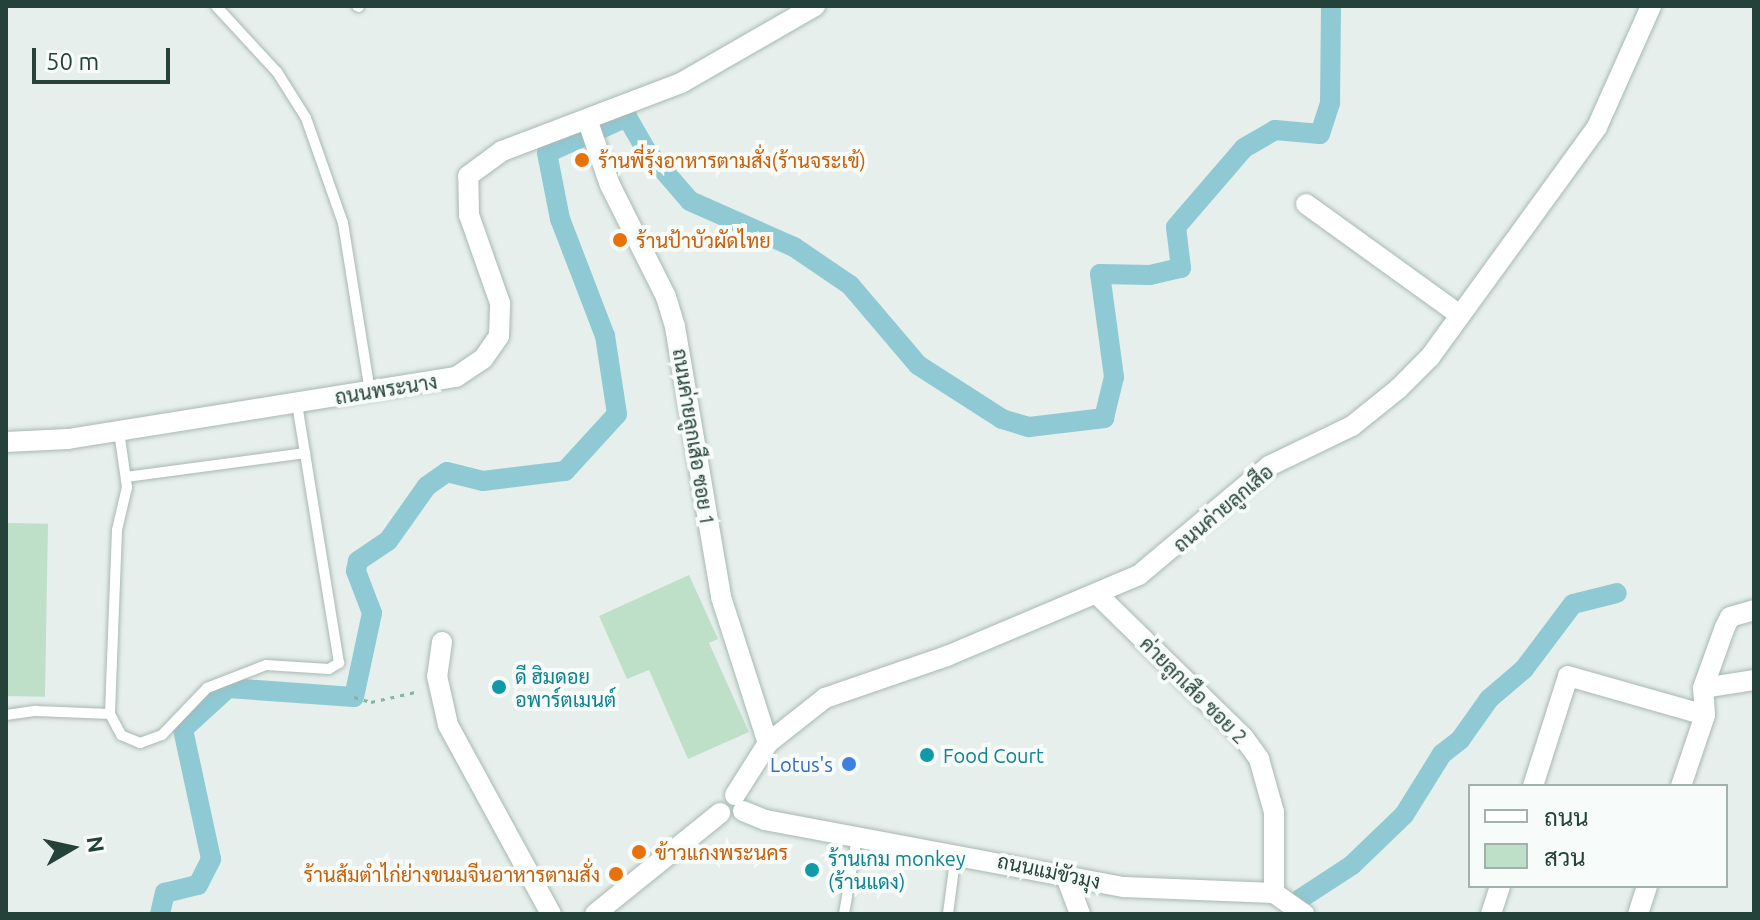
<!DOCTYPE html>
<html>
<head>
<meta charset="utf-8">
<style>
  body { margin:0 }
  #map { position:relative; width:1760px; height:920px; overflow:hidden; background:#e6efeb; font-family:Ubuntu,Sarabun,sans-serif }
  div>[style] { position:absolute }
  [style*='--x'] { left:calc(var(--x)*1px); top:calc(var(--y)*1px); width:calc(var(--w)*1px); rotate:calc(var(--a)*1deg) }
  .green>* { inset:0; background:#bfe0c8; transform-origin:0 0 }
  .canal>* { height:20px; margin:-10px; padding:0 10px; transform-origin:10px; border-radius:10px; background:#8ec9d4 }
  .path>* { height:3px; margin-top:-1.5px; transform-origin:0; background:repeating-linear-gradient(90deg,#86b3a5 0 4px,transparent 0 10px) }
  .roads { filter:drop-shadow(0 0 2px #a8b8b2) drop-shadow(0 0 2px #a8b8b2) }
  .lane>* { height:10px; margin:-5px; padding:0 5px; transform-origin:5px; border-radius:5px; background:#fff }
  .street>* { height:20px; margin:-10px; padding:0 10px; transform-origin:10px; border-radius:10px; background:#fff }
  .dots>* { width:22px; height:22px; translate:-50% -50%; box-sizing:border-box; border:4px solid #f7fbf9; border-radius:50% }
  span { translate:-50% -50%; white-space:nowrap; text-align:center; line-height:1.15; -webkit-text-stroke:8px #f7fbf9; paint-order:stroke }
  .food-label { font-size:20px; color:#c56008 }
  .left { translate:0 -50%; text-align:left }
  .right { translate:-100% -50%; text-align:right }
  .street-label { font-size:20px; color:#24423a }
  .culture-label { font-size:20px; color:#0d838f }
  .shop-label { font-size:20px; color:#366cbe }
  .frame { position:absolute; inset:0; border:8px solid #24423a; pointer-events:none }
  .legend { position:absolute; left:1468px; top:784px; width:260px; height:104px; box-sizing:border-box; background:#f7fbf9; border:2px solid #a3b1ad; margin:0; padding:10px 14px; list-style:none; font-size:24px; color:#24423a }
  .legend li { display:flex; align-items:center; gap:16px; height:40px }
  .legend b { width:40px; border:2px solid #a3b1ad }
  .north { position:absolute; left:32px; top:808px; width:80px; height:80px; -webkit-text-stroke:6px #f7fbf9; paint-order:stroke; rotate:81deg; font-size:22px; font-weight:700; line-height:32px; text-align:center; color:#24423a }
  .north::after { content:''; display:block; margin:auto; width:28px; height:36px; background:#24423a; clip-path:polygon(50% 0,100% 100%,50% 72%,0 100%) }
  .scale { position:absolute; left:32px; top:48px; width:138px; height:36px; box-sizing:border-box; border:4px solid #24423a; border-top:0; padding-left:10px; font-size:24px; line-height:28px; white-space:nowrap; color:#24423a; -webkit-text-stroke:6px #f7fbf9; paint-order:stroke }
</style>
</head>
<body>
<div id="map">
  <div class="green">
    <i style="left:6px;top:523px;width:42px;height:173px;rotate:1deg"></i>
    <i style="clip-path:polygon(689px 575px,718px 639px,709px 643px,749px 732px,688px 759px,649px 670px,627px 679px,599px 616px)"></i>
  </div>
  <div class="canal">
    <i style="--x:1300;--y:899;--w:62;--a:-33.2"></i>
    <i style="--x:1352;--y:865;--w:72;--a:-43.9"></i>
    <i style="--x:1404;--y:815;--w:72;--a:-58.1"></i>
    <i style="--x:1442;--y:754;--w:23;--a:-38"></i>
    <i style="--x:1460;--y:740;--w:50;--a:-54.7"></i>
    <i style="--x:1489;--y:699;--w:46;--a:-40.6"></i>
    <i style="--x:1524;--y:669;--w:81;--a:-53"></i>
    <i style="--x:1573;--y:604;--w:45;--a:-14"></i>
    <i style="--x:160;--y:914;--w:22;--a:-77"></i>
    <i style="--x:165;--y:893;--w:34;--a:-14"></i>
    <i style="--x:198;--y:885;--w:29;--a:-63"></i>
    <i style="--x:211;--y:859;--w:133;--a:-102.2"></i>
    <i style="--x:183;--y:729;--w:61;--a:-42.3"></i>
    <i style="--x:228;--y:688;--w:126;--a:4.1"></i>
    <i style="--x:354;--y:697;--w:86;--a:-77.9"></i>
    <i style="--x:372;--y:613;--w:45;--a:-110.9"></i>
    <i style="--x:356;--y:571;--w:10;--a:-79"></i>
    <i style="--x:358;--y:561;--w:36;--a:-34"></i>
    <i style="--x:388;--y:541;--w:67;--a:-54.7"></i>
    <i style="--x:427;--y:486;--w:24;--a:-35"></i>
    <i style="--x:447;--y:472;--w:37;--a:14"></i>
    <i style="--x:483;--y:481;--w:83;--a:-7"></i>
    <i style="--x:565;--y:471;--w:77;--a:-47.6"></i>
    <i style="--x:617;--y:414;--w:79;--a:-98.7"></i>
    <i style="--x:605;--y:336;--w:125;--a:-111"></i>
    <i style="--x:560;--y:219;--w:67;--a:-101.1"></i>
    <i style="--x:547;--y:153;--w:88;--a:-24.2"></i>
    <i style="--x:627;--y:117;--w:38;--a:60"></i>
    <i style="--x:646;--y:150;--w:67;--a:49.2"></i>
    <i style="--x:690;--y:201;--w:114;--a:23.9"></i>
    <i style="--x:794;--y:247;--w:68;--a:34.2"></i>
    <i style="--x:850;--y:285;--w:105;--a:49.6"></i>
    <i style="--x:918;--y:365;--w:100;--a:32.7"></i>
    <i style="--x:1002;--y:419;--w:28;--a:17"></i>
    <i style="--x:1029;--y:427;--w:76;--a:-6.8"></i>
    <i style="--x:1104;--y:418;--w:42;--a:-76.3"></i>
    <i style="--x:1114;--y:377;--w:104;--a:-97.7"></i>
    <i style="--x:1100;--y:274;--w:50;--a:1.1"></i>
    <i style="--x:1150;--y:275;--w:32;--a:-13"></i>
    <i style="--x:1181;--y:268;--w:41;--a:-97"></i>
    <i style="--x:1176;--y:227;--w:104;--a:-49.3"></i>
    <i style="--x:1244;--y:148;--w:36;--a:-30"></i>
    <i style="--x:1275;--y:130;--w:45;--a:5.1"></i>
    <i style="--x:1320;--y:134;--w:33;--a:-72"></i>
    <i style="--x:1330;--y:103;--w:97;--a:-89.4"></i>
  </div>
  <div class="path">
    <i style="--x:354;--y:697;--w:18;--a:16"></i>
    <i style="--x:371;--y:702;--w:50;--a:-12.7"></i>
  </div>
  <div class="roads">
    <div class="lane">
      <i style="--x:216;--y:6;--w:90;--a:47.3"></i>
      <i style="--x:277;--y:72;--w:54;--a:57.8"></i>
      <i style="--x:306;--y:118;--w:111;--a:70.6"></i>
      <i style="--x:343;--y:223;--w:170;--a:80.9"></i>
      <i style="--x:357;--y:6;--w:2;--a:27"></i>
      <i style="--x:119;--y:431;--w:57;--a:81.9"></i>
      <i style="--x:127;--y:487;--w:44;--a:103.1"></i>
      <i style="--x:117;--y:530;--w:184;--a:92.2"></i>
      <i style="--x:110;--y:714;--w:24;--a:62"></i>
      <i style="--x:121;--y:735;--w:21;--a:23"></i>
      <i style="--x:140;--y:743;--w:23;--a:-20"></i>
      <i style="--x:162;--y:735;--w:65;--a:-46.2"></i>
      <i style="--x:207;--y:688;--w:63;--a:-21.3"></i>
      <i style="--x:266;--y:665;--w:63;--a:3.6"></i>
      <i style="--x:329;--y:669;--w:12;--a:-31"></i>
      <i style="--x:339;--y:663;--w:263;--a:-99.2"></i>
      <i style="--x:126;--y:477;--w:181;--a:-7.6"></i>
      <i style="--x:6;--y:715;--w:30;--a:-8"></i>
      <i style="--x:36;--y:711;--w:74;--a:2.3"></i>
      <i style="--x:844;--y:914;--w:78;--a:-80.4"></i>
      <i style="--x:948;--y:914;--w:63;--a:-82.6"></i>
    </div>
    <div class="street">
      <i style="--x:588;--y:122;--w:67;--a:70.8"></i>
      <i style="--x:610;--y:185;--w:125;--a:63.4"></i>
      <i style="--x:666;--y:297;--w:31;--a:73"></i>
      <i style="--x:675;--y:327;--w:274;--a:80.3"></i>
      <i style="--x:721;--y:597;--w:153;--a:72.2"></i>
      <i style="--x:1306;--y:204;--w:190;--a:35.8"></i>
      <i style="--x:6;--y:442;--w:62;--a:-2.8"></i>
      <i style="--x:68;--y:439;--w:393;--a:-9.1"></i>
      <i style="--x:456;--y:377;--w:32;--a:-34"></i>
      <i style="--x:483;--y:359;--w:28;--a:-55"></i>
      <i style="--x:499;--y:336;--w:33;--a:-88"></i>
      <i style="--x:500;--y:303;--w:93;--a:-109.4"></i>
      <i style="--x:469;--y:215;--w:39;--a:-91"></i>
      <i style="--x:468;--y:176;--w:42;--a:-36.3"></i>
      <i style="--x:502;--y:151;--w:191;--a:-20.8"></i>
      <i style="--x:681;--y:83;--w:155;--a:-29.9"></i>
      <i style="--x:1098;--y:595;--w:204;--a:44.4"></i>
      <i style="--x:1244;--y:738;--w:26;--a:54"></i>
      <i style="--x:1259;--y:759;--w:55;--a:74.2"></i>
      <i style="--x:1274;--y:812;--w:81;--a:90"></i>
      <i style="--x:442;--y:642;--w:34;--a:98"></i>
      <i style="--x:437;--y:676;--w:50;--a:77.3"></i>
      <i style="--x:448;--y:725;--w:215;--a:61.4"></i>
      <i style="--x:1703;--y:688;--w:52;--a:-8.9"></i>
      <i style="--x:1533;--y:786;--w:115;--a:-72.3"></i>
      <i style="--x:1568;--y:676;--w:142;--a:15.9"></i>
      <i style="--x:1681;--y:786;--w:75;--a:-71.3"></i>
      <i style="--x:1705;--y:715;--w:27;--a:-94"></i>
      <i style="--x:1703;--y:688;--w:65;--a:-70.2"></i>
      <i style="--x:1725;--y:627;--w:11;--a:-63"></i>
      <i style="--x:1730;--y:617;--w:25;--a:-16"></i>
      <i style="--x:735;--y:795;--w:62;--a:-57.6"></i>
      <i style="--x:768;--y:743;--w:73;--a:-38.3"></i>
      <i style="--x:825;--y:698;--w:129;--a:-19"></i>
      <i style="--x:947;--y:656;--w:208;--a:-22.9"></i>
      <i style="--x:1139;--y:575;--w:170;--a:-40"></i>
      <i style="--x:1269;--y:466;--w:92;--a:-25.7"></i>
      <i style="--x:1352;--y:426;--w:59;--a:-38.8"></i>
      <i style="--x:1398;--y:389;--w:45;--a:-45"></i>
      <i style="--x:1430;--y:357;--w:284;--a:-54"></i>
      <i style="--x:1597;--y:127;--w:133;--a:-65.9"></i>
      <i style="--x:743;--y:811;--w:24;--a:22"></i>
      <i style="--x:765;--y:820;--w:365;--a:10.6"></i>
      <i style="--x:1124;--y:887;--w:150;--a:2.3"></i>
      <i style="--x:1274;--y:893;--w:37;--a:35"></i>
      <i style="--x:1065;--y:874;--w:43;--a:69.4"></i>
      <i style="--x:595;--y:914;--w:161;--a:-38.9"></i>
      <i style="--x:1491;--y:914;--w:29;--a:-72"></i>
      <i style="--x:1638;--y:914;--w:29;--a:-72"></i>
    </div>
  </div>
  <div class="dots">
    <i style="left:582px;top:160px;background:#e8710a"></i>
    <i style="left:620px;top:240px;background:#e8710a"></i>
    <i style="left:499px;top:687px;background:#0f9aa8"></i>
    <i style="left:927px;top:755px;background:#0f9aa8"></i>
    <i style="left:849px;top:764px;background:#3f7fe0"></i>
    <i style="left:639px;top:852px;background:#e8710a"></i>
    <i style="left:812px;top:870px;background:#0f9aa8"></i>
    <i style="left:616px;top:874px;background:#e8710a"></i>
  </div>
  <div class="food-label">
    <span class="left" style="left:598px;top:160px">ร้านพี่รุ้งอาหารตามสั่ง(ร้านจระเข้)</span>
    <span class="left" style="left:636px;top:240px">ร้านป้าบัวผัดไทย</span>
    <span class="left" style="left:655px;top:852px">ข้าวแกงพระนคร</span>
    <span class="right" style="left:600px;top:874px">ร้านส้มตำไก่ย่างขนมจีนอาหารตามสั่ง</span>
  </div>
  <div class="street-label">
    <span style="left:386px;top:389px;rotate:-9deg">ถนนพระนาง</span>
    <span style="left:694px;top:437px;rotate:81deg">ถนนค่ายลูกเสือ ซอย 1</span>
    <span style="left:1223px;top:508px;rotate:-40deg">ถนนค่ายลูกเสือ</span>
    <span style="left:1194px;top:690px;rotate:45deg">ค่ายลูกเสือ ซอย 2</span>
    <span style="left:1049px;top:871px;rotate:12deg">ถนนแม่ขัวมุง</span>
  </div>
  <div class="culture-label">
    <span class="left" style="left:515px;top:688px">ดี ฮิมดอย<br>อพาร์ตเมนต์</span>
    <span class="left" style="left:943px;top:755px">Food Court</span>
    <span class="left" style="left:828px;top:870px">ร้านเกม monkey<br>(ร้านแดง)</span>
  </div>
  <div class="shop-label">
    <span class="right" style="left:833px;top:764px">Lotus's</span>
  </div>
  <div class="frame"></div>
  <ul class="legend">
  <li><b style="height:10px;background:#fff"></b>ถนน</li>
  <li><b style="height:22px;background:#bfe0c8"></b>สวน</li>
  </ul>
  <div class="north">N</div>
  <div class="scale">50 m</div>
</div>
</body>
</html>
